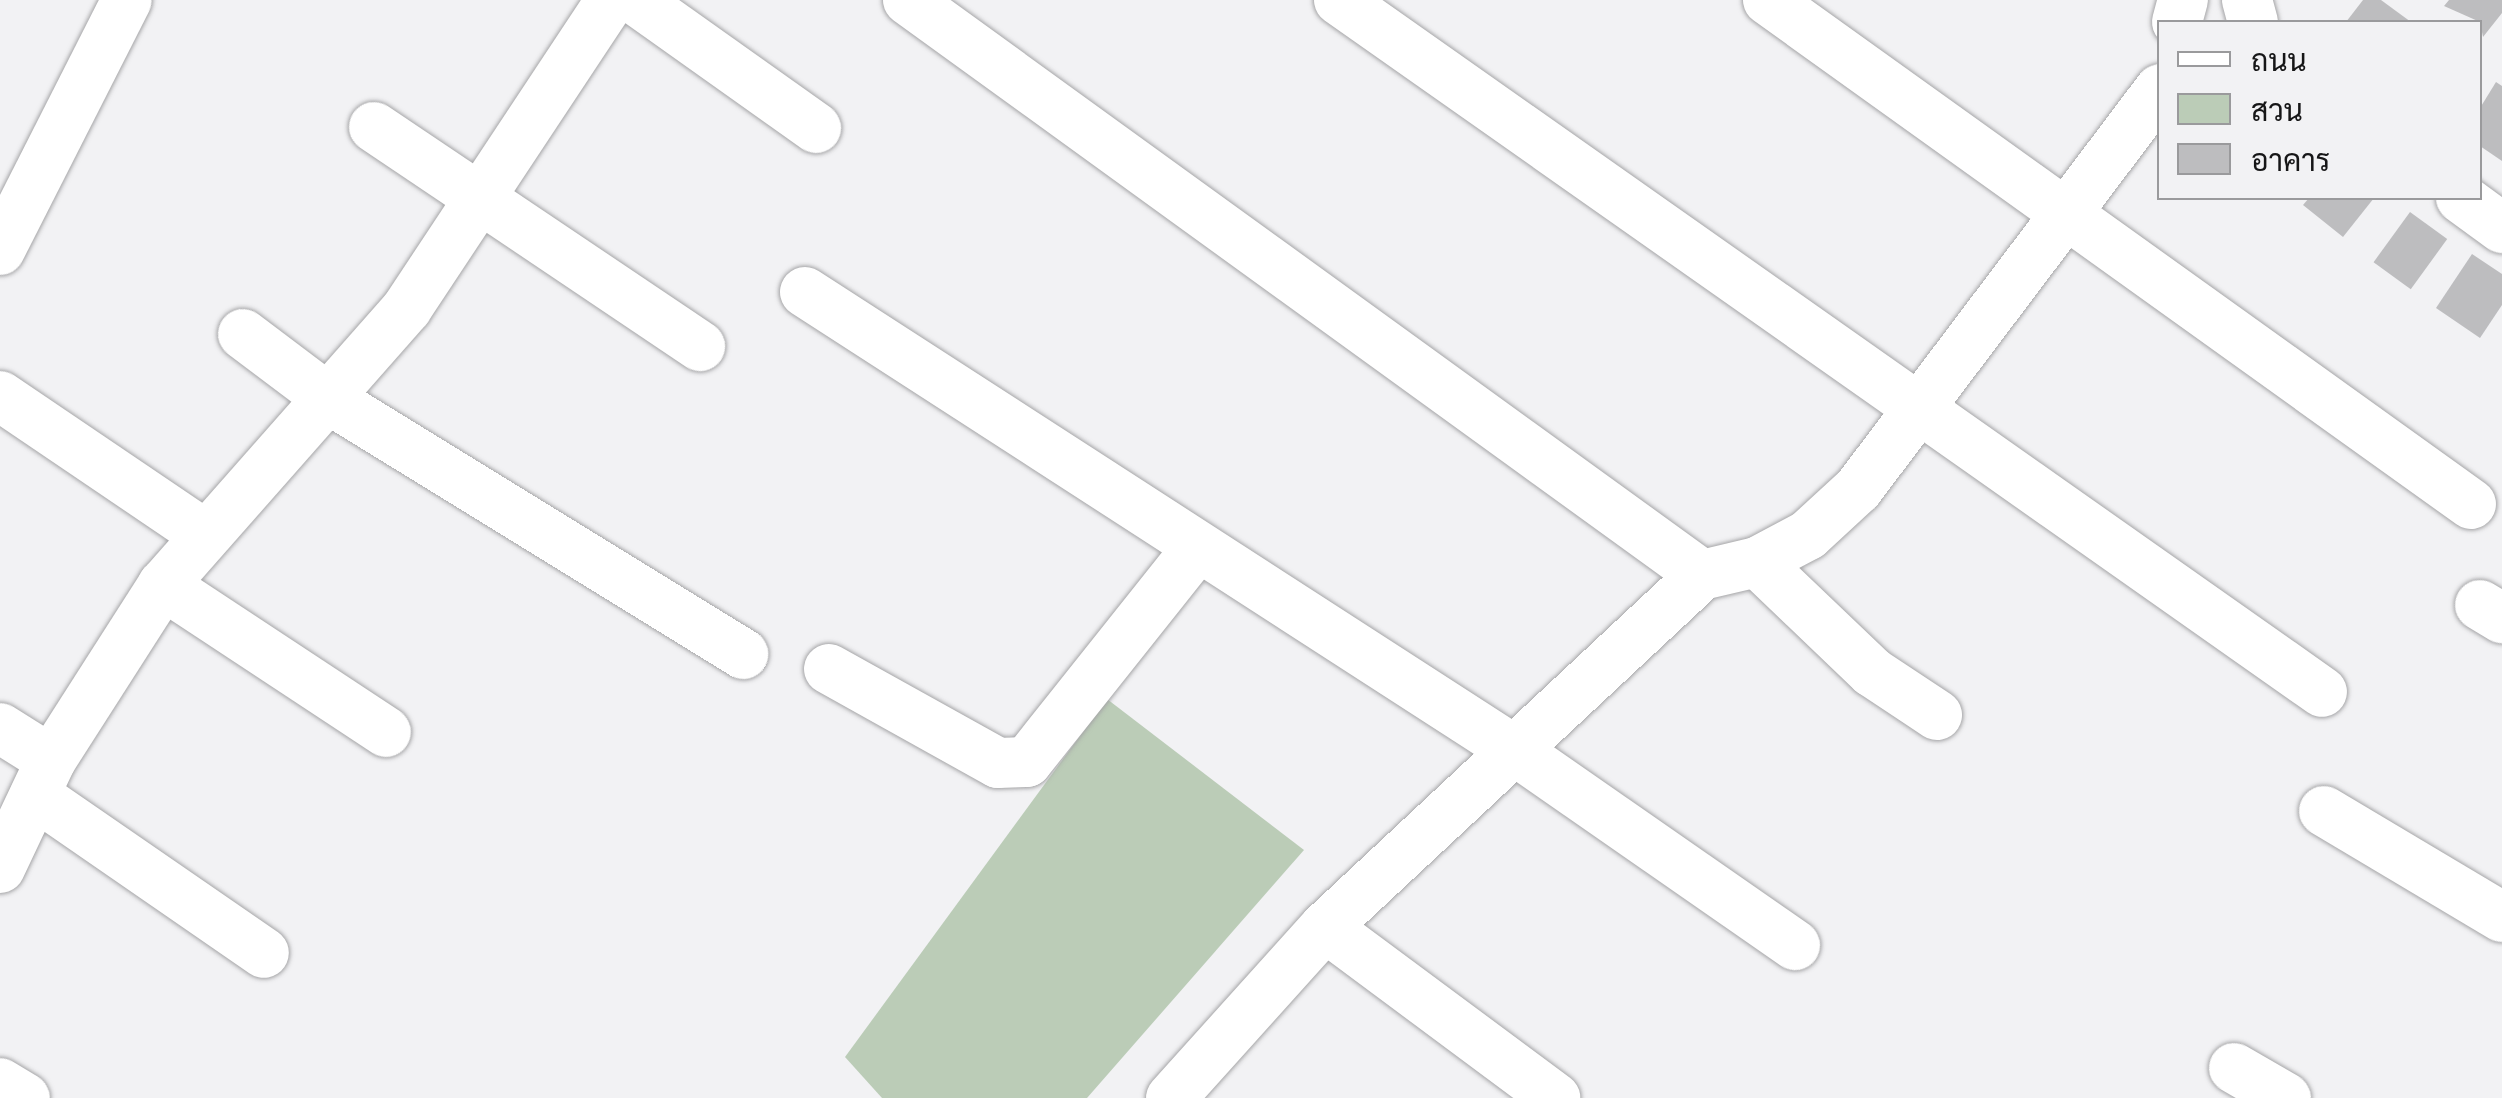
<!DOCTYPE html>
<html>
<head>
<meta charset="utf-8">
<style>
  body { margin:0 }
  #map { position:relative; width:2502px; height:1098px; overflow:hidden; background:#f2f2f4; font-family:"Libre Baskerville",Sarabun,serif }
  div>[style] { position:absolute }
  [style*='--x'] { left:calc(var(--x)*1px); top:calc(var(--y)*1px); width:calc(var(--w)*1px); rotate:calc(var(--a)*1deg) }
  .green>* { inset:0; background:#bbccb7 }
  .building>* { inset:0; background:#bdbdbf; transform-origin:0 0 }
  .roads { filter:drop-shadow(0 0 2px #a5a5a7) drop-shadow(0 0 2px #a5a5a7) }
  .minor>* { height:50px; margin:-25px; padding:0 25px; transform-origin:25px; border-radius:25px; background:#fff }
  span { translate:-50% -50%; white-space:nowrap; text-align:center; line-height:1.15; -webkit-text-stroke:8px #f2f2f4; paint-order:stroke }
  .legend { position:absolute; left:2157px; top:20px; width:325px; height:180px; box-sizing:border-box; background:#f2f2f4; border:2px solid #9a9a9c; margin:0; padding:12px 18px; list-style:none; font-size:30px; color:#161617 }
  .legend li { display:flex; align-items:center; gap:20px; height:50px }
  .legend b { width:50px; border:2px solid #9a9a9c }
</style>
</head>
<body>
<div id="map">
  <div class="green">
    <i style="clip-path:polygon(1107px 699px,1304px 850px,1087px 1098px,882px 1098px,845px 1057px)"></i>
  </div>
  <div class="building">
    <i style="clip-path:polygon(2363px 0,2381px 0,2411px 22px,2346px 22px)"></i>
    <i style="clip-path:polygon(2449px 0,2502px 0,2502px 13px,2483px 37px,2480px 22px,2444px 6px)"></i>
    <i style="clip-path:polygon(2496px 82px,2502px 86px,2502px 161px,2480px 146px,2480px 108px)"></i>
    <i style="clip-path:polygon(2309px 198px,2374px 198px,2343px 237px,2303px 205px)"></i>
    <i style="left:2410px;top:212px;width:46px;height:62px;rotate:36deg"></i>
    <i style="clip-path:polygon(2472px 254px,2502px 274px,2502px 305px,2480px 338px,2436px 308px)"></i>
  </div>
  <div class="roads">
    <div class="minor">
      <i style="--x:636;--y:0;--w:221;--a:35.4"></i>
      <i style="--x:908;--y:0;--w:980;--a:35.91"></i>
      <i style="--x:1339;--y:0;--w:1202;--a:35.14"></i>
      <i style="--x:1768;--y:0;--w:865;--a:35.64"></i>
      <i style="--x:2247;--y:0;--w:23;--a:75"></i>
      <i style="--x:2177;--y:22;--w:23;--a:-75"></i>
      <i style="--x:374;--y:127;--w:393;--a:33.9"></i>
      <i style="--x:2461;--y:198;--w:51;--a:36.2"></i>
      <i style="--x:0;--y:250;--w:280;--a:-63.1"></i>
      <i style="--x:805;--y:292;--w:851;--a:32.87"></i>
      <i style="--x:1520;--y:754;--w:335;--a:34.8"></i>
      <i style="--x:243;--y:334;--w:111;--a:37"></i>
      <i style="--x:332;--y:401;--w:483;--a:31.6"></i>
      <i style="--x:0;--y:396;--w:243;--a:34.1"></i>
      <i style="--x:1757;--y:562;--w:159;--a:43.7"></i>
      <i style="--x:1872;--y:672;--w:78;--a:33.5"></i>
      <i style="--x:163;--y:585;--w:267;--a:33.4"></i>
      <i style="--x:2480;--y:605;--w:26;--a:31"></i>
      <i style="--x:829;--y:669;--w:193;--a:29.1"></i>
      <i style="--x:998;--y:763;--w:29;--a:-2"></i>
      <i style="--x:1027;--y:762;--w:270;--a:-51.5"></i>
      <i style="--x:0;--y:728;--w:60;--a:32.1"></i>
      <i style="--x:35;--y:795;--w:278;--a:34.6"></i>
      <i style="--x:2324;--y:811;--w:207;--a:30.8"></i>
      <i style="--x:0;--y:868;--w:119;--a:-64.7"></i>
      <i style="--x:51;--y:760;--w:208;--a:-57.4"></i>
      <i style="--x:163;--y:585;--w:369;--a:-48.6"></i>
      <i style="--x:407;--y:308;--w:369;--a:-56.5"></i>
      <i style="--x:1325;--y:927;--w:287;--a:36.6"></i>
      <i style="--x:2234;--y:1068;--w:60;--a:30"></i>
      <i style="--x:0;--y:1083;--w:29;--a:31"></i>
      <i style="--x:1171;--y:1098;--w:230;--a:-48"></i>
      <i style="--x:1325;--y:927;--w:516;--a:-43.04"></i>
      <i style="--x:1702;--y:575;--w:57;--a:-13.3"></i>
      <i style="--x:1757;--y:562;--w:58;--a:-27.9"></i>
      <i style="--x:1808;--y:535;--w:68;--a:-42.6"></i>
      <i style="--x:1858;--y:489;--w:501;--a:-52.95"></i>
    </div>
  </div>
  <ul class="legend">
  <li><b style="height:12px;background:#fff"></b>ถนน</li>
  <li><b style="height:28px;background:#bbccb7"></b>สวน</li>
  <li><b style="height:28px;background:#bdbdbf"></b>อาคาร</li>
  </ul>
</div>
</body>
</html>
